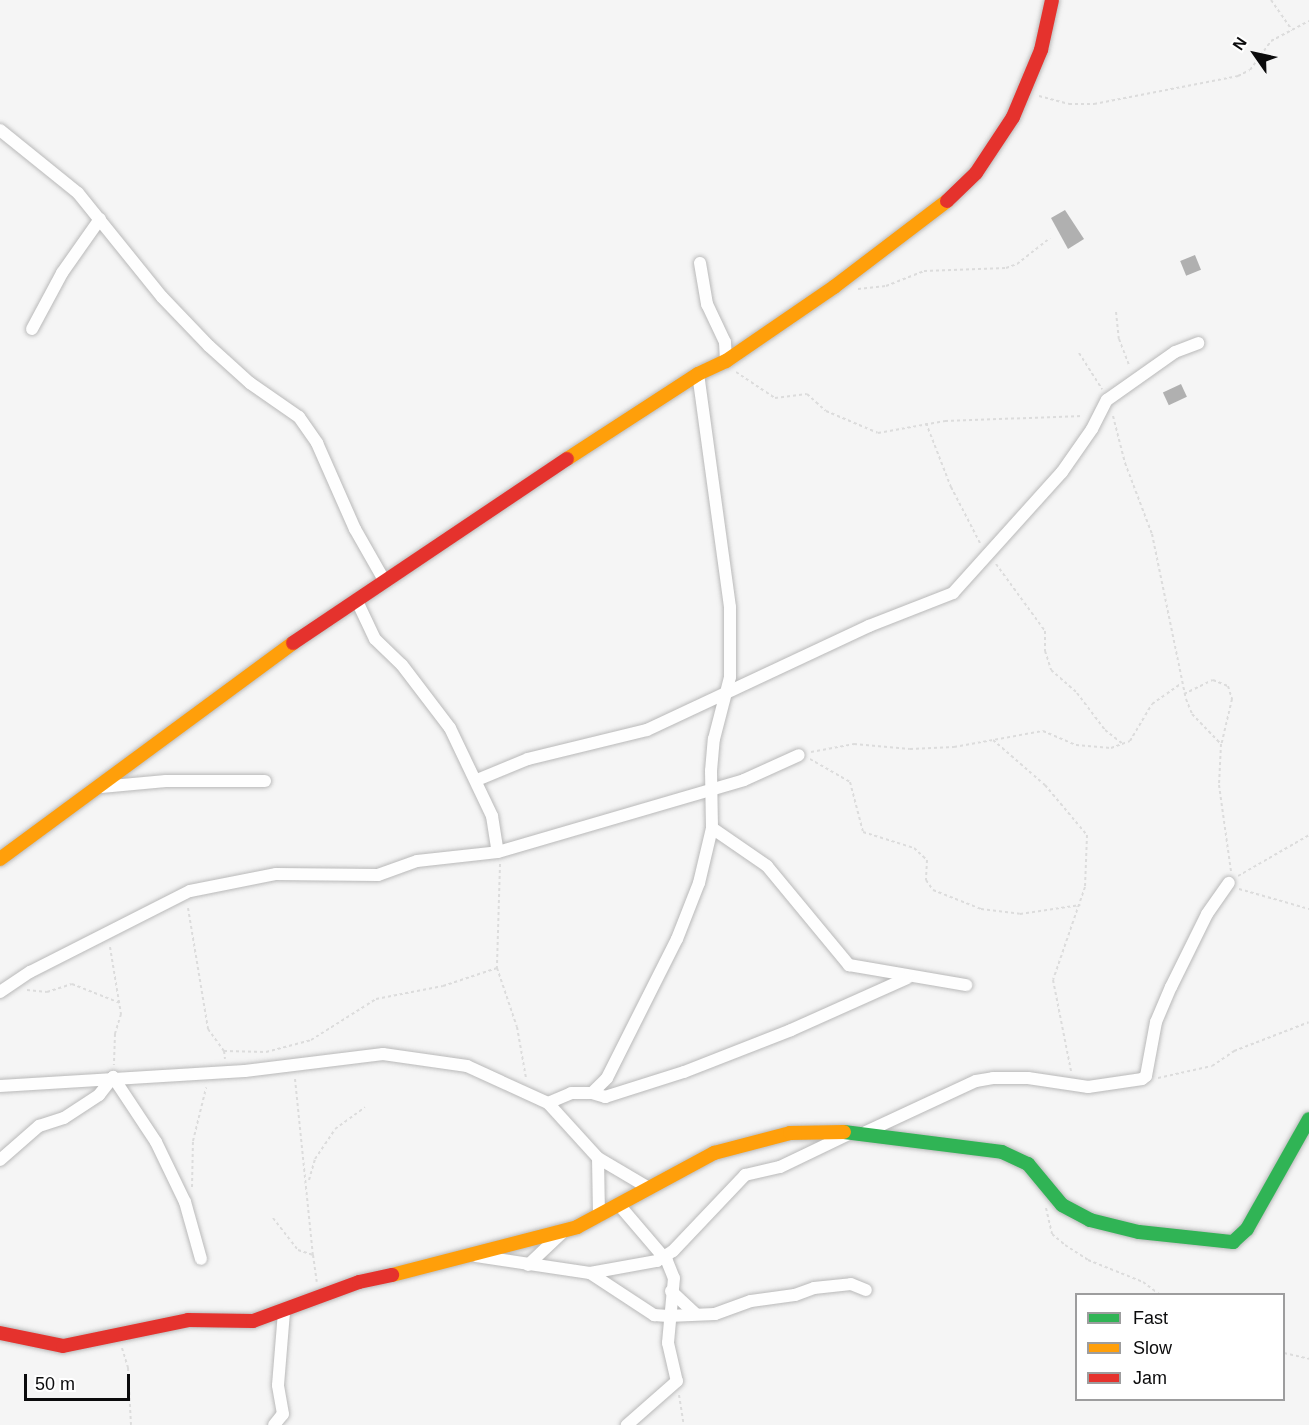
<!DOCTYPE html>
<html>
<head>
<meta charset="utf-8">
<style>
  body { margin:0 }
  #map { position:relative; width:1309px; height:1425px; overflow:hidden; background:#f5f5f5; font-family:Arial,sans-serif }
  div>[style] { position:absolute }
  [style*='--x'] { left:calc(var(--x)*1px); top:calc(var(--y)*1px); width:calc(var(--w)*1px); rotate:calc(var(--a)*1deg) }
  .building>* { inset:0; background:#b0b0b0; transform-origin:0 0 }
  .path>* { height:2px; margin-top:-1px; transform-origin:0; background:repeating-linear-gradient(90deg,#dcdcdc 0 3px,transparent 0 6px) }
  .roads { filter:drop-shadow(0 0 2px #b9b9b9) drop-shadow(0 0 2px #b9b9b9) }
  .street>* { height:12px; margin:-6px; padding:0 6px; transform-origin:6px; border-radius:6px; background:#fefefe }
  .fast>* { height:14px; margin:-7px; padding:0 7px; transform-origin:7px; border-radius:7px; background:#30b455 }
  .slow>* { height:14px; margin:-7px; padding:0 7px; transform-origin:7px; border-radius:7px; background:#ff9f0a }
  .jam>* { height:14px; margin:-7px; padding:0 7px; transform-origin:7px; border-radius:7px; background:#e5322d }
  span { translate:-50% -50%; white-space:nowrap; text-align:center; line-height:1.15; -webkit-text-stroke:5px #fff; paint-order:stroke }
  .legend { position:absolute; left:1075px; top:1293px; width:210px; height:108px; box-sizing:border-box; background:#fff; border:2px solid #9d9d9e; margin:0; padding:8px 10px; list-style:none; font-size:18px; color:#0b0b0c }
  .legend li { display:flex; align-items:center; gap:12px; height:30px }
  .legend b { width:30px; border:2px solid #9d9d9e }
  .north { position:absolute; left:1225px; top:24px; width:60px; height:60px; -webkit-text-stroke:4px #fff; paint-order:stroke; rotate:304deg; font-size:16px; font-weight:700; line-height:24px; text-align:center; color:#0b0b0c }
  .north::after { content:''; display:block; margin:auto; width:21px; height:27px; background:#0b0b0c; clip-path:polygon(50% 0,100% 100%,50% 72%,0 100%) }
  .scale { position:absolute; left:24px; top:1374px; width:106px; height:27px; box-sizing:border-box; border:3px solid #0b0b0c; border-top:0; padding-left:8px; font-size:18px; line-height:21px; white-space:nowrap; color:#0b0b0c; -webkit-text-stroke:4px #fff; paint-order:stroke }
</style>
</head>
<body>
<div id="map">
  <div class="building">
    <i style="clip-path:polygon(1065px 210px,1084px 239px,1068px 249px,1051px 218px)"></i>
    <i style="left:1195px;top:255px;width:16px;height:16px;rotate:68deg"></i>
    <i style="left:1181px;top:384px;width:14px;height:20px;rotate:65deg"></i>
  </div>
  <div class="path">
    <i style="--x:1271;--y:0;--w:37;--a:55"></i>
    <i style="--x:1039;--y:96;--w:31;--a:15"></i>
    <i style="--x:1069;--y:104;--w:25;--a:0"></i>
    <i style="--x:1094;--y:104;--w:147;--a:-11"></i>
    <i style="--x:1238;--y:76;--w:13;--a:-27"></i>
    <i style="--x:1250;--y:70;--w:36;--a:-54"></i>
    <i style="--x:1271;--y:41;--w:43;--a:-27.8"></i>
    <i style="--x:858;--y:289;--w:28;--a:-6"></i>
    <i style="--x:886;--y:286;--w:41;--a:-21.5"></i>
    <i style="--x:924;--y:271;--w:82;--a:-2.1"></i>
    <i style="--x:1006;--y:268;--w:12;--a:-20"></i>
    <i style="--x:1017;--y:264;--w:42;--a:-38.2"></i>
    <i style="--x:1116;--y:312;--w:27;--a:84"></i>
    <i style="--x:1119;--y:339;--w:30;--a:69"></i>
    <i style="--x:1079;--y:353;--w:43;--a:57.4"></i>
    <i style="--x:736;--y:372;--w:47;--a:33.7"></i>
    <i style="--x:775;--y:398;--w:32;--a:-7"></i>
    <i style="--x:807;--y:394;--w:25;--a:42"></i>
    <i style="--x:826;--y:411;--w:56;--a:22.9"></i>
    <i style="--x:878;--y:433;--w:68;--a:-10.2"></i>
    <i style="--x:945;--y:421;--w:138;--a:-2.1"></i>
    <i style="--x:1113;--y:416;--w:49;--a:75.7"></i>
    <i style="--x:1125;--y:463;--w:76;--a:69.2"></i>
    <i style="--x:1152;--y:534;--w:168;--a:78.4"></i>
    <i style="--x:1186;--y:699;--w:16;--a:68"></i>
    <i style="--x:1192;--y:714;--w:42;--a:46"></i>
    <i style="--x:1221;--y:744;--w:41;--a:92.8"></i>
    <i style="--x:1219;--y:785;--w:88;--a:82.1"></i>
    <i style="--x:926;--y:423;--w:69;--a:68.7"></i>
    <i style="--x:951;--y:487;--w:63;--a:62.6"></i>
    <i style="--x:996;--y:564;--w:83;--a:53.8"></i>
    <i style="--x:1045;--y:631;--w:20;--a:90"></i>
    <i style="--x:1045;--y:651;--w:20;--a:72"></i>
    <i style="--x:1051;--y:670;--w:35;--a:41"></i>
    <i style="--x:1077;--y:693;--w:46;--a:52.9"></i>
    <i style="--x:1105;--y:730;--w:23;--a:38"></i>
    <i style="--x:1184;--y:694;--w:32;--a:-26"></i>
    <i style="--x:1213;--y:680;--w:16;--a:22"></i>
    <i style="--x:1228;--y:686;--w:14;--a:73"></i>
    <i style="--x:1232;--y:699;--w:48;--a:103.2"></i>
    <i style="--x:993;--y:740;--w:69;--a:40.9"></i>
    <i style="--x:1045;--y:785;--w:65;--a:50"></i>
    <i style="--x:1087;--y:835;--w:52;--a:92.2"></i>
    <i style="--x:1085;--y:887;--w:98;--a:109"></i>
    <i style="--x:1053;--y:980;--w:93;--a:78.8"></i>
    <i style="--x:811;--y:752;--w:44;--a:-10.5"></i>
    <i style="--x:854;--y:744;--w:56;--a:5.1"></i>
    <i style="--x:910;--y:749;--w:44;--a:-2.6"></i>
    <i style="--x:954;--y:747;--w:90;--a:-10.2"></i>
    <i style="--x:1043;--y:731;--w:36;--a:23"></i>
    <i style="--x:1076;--y:745;--w:35;--a:5"></i>
    <i style="--x:1111;--y:748;--w:20;--a:-20"></i>
    <i style="--x:1130;--y:741;--w:43;--a:-59.3"></i>
    <i style="--x:1152;--y:704;--w:35;--a:-35"></i>
    <i style="--x:810;--y:759;--w:46;--a:29.9"></i>
    <i style="--x:850;--y:782;--w:52;--a:75.4"></i>
    <i style="--x:863;--y:832;--w:53;--a:17.4"></i>
    <i style="--x:914;--y:848;--w:18;--a:43"></i>
    <i style="--x:927;--y:860;--w:20;--a:93"></i>
    <i style="--x:926;--y:880;--w:12;--a:55"></i>
    <i style="--x:933;--y:890;--w:52;--a:21.6"></i>
    <i style="--x:981;--y:909;--w:39;--a:7"></i>
    <i style="--x:1020;--y:914;--w:61;--a:-8.5"></i>
    <i style="--x:500;--y:864;--w:104;--a:91.7"></i>
    <i style="--x:497;--y:968;--w:62;--a:71.3"></i>
    <i style="--x:517;--y:1027;--w:52;--a:80"></i>
    <i style="--x:1238;--y:876;--w:82;--a:-30"></i>
    <i style="--x:1239;--y:889;--w:73;--a:15.9"></i>
    <i style="--x:188;--y:908;--w:123;--a:80.6"></i>
    <i style="--x:208;--y:1029;--w:27;--a:54"></i>
    <i style="--x:224;--y:1051;--w:8;--a:83"></i>
    <i style="--x:110;--y:947;--w:68;--a:80.7"></i>
    <i style="--x:121;--y:1014;--w:21;--a:107"></i>
    <i style="--x:115;--y:1034;--w:31;--a:92"></i>
    <i style="--x:27;--y:990;--w:20;--a:6"></i>
    <i style="--x:47;--y:992;--w:26;--a:-18"></i>
    <i style="--x:72;--y:984;--w:52;--a:21.6"></i>
    <i style="--x:224;--y:1051;--w:42;--a:1.4"></i>
    <i style="--x:266;--y:1052;--w:47;--a:-14.9"></i>
    <i style="--x:311;--y:1040;--w:77;--a:-32.2"></i>
    <i style="--x:376;--y:999;--w:68;--a:-11"></i>
    <i style="--x:443;--y:986;--w:57;--a:-18.4"></i>
    <i style="--x:1158;--y:1078;--w:55;--a:-12.5"></i>
    <i style="--x:1212;--y:1066;--w:27;--a:-34"></i>
    <i style="--x:1234;--y:1051;--w:80;--a:-21.1"></i>
    <i style="--x:295;--y:1079;--w:177;--a:84.2"></i>
    <i style="--x:309;--y:1180;--w:22;--a:-74"></i>
    <i style="--x:315;--y:1159;--w:36;--a:-56"></i>
    <i style="--x:335;--y:1129;--w:37;--a:-36"></i>
    <i style="--x:192;--y:1187;--w:46;--a:-88.8"></i>
    <i style="--x:193;--y:1141;--w:55;--a:-76.2"></i>
    <i style="--x:1046;--y:1208;--w:27;--a:77"></i>
    <i style="--x:1052;--y:1234;--w:17;--a:40"></i>
    <i style="--x:1065;--y:1245;--w:27;--a:33"></i>
    <i style="--x:1088;--y:1260;--w:59;--a:21.8"></i>
    <i style="--x:1143;--y:1282;--w:20;--a:37"></i>
    <i style="--x:273;--y:1218;--w:41;--a:52"></i>
    <i style="--x:298;--y:1250;--w:16;--a:18"></i>
    <i style="--x:313;--y:1255;--w:27;--a:82"></i>
    <i style="--x:122;--y:1348;--w:21;--a:73"></i>
    <i style="--x:128;--y:1368;--w:57;--a:87"></i>
    <i style="--x:1284;--y:1353;--w:26;--a:13"></i>
    <i style="--x:679;--y:1395;--w:30;--a:81"></i>
  </div>
  <div class="roads">
    <div class="street">
      <i style="--x:0;--y:130;--w:100;--a:38.9"></i>
      <i style="--x:78;--y:193;--w:134;--a:51.1"></i>
      <i style="--x:162;--y:297;--w:68;--a:46.2"></i>
      <i style="--x:209;--y:346;--w:55;--a:42.1"></i>
      <i style="--x:250;--y:383;--w:60;--a:34.8"></i>
      <i style="--x:299;--y:417;--w:32;--a:55"></i>
      <i style="--x:317;--y:443;--w:94;--a:66.2"></i>
      <i style="--x:355;--y:529;--w:59;--a:60.4"></i>
      <i style="--x:700;--y:263;--w:42;--a:80.3"></i>
      <i style="--x:707;--y:304;--w:42;--a:64.7"></i>
      <i style="--x:725;--y:342;--w:19;--a:87"></i>
      <i style="--x:32;--y:329;--w:64;--a:-61.8"></i>
      <i style="--x:62;--y:273;--w:66;--a:-54.9"></i>
      <i style="--x:357;--y:601;--w:42;--a:64.7"></i>
      <i style="--x:375;--y:639;--w:37;--a:44"></i>
      <i style="--x:402;--y:665;--w:79;--a:52.7"></i>
      <i style="--x:450;--y:728;--w:98;--a:64.5"></i>
      <i style="--x:492;--y:816;--w:36;--a:81"></i>
      <i style="--x:477;--y:780;--w:55;--a:-22.4"></i>
      <i style="--x:528;--y:759;--w:122;--a:-13.7"></i>
      <i style="--x:647;--y:730;--w:245;--a:-25.1"></i>
      <i style="--x:869;--y:626;--w:90;--a:-21.4"></i>
      <i style="--x:953;--y:593;--w:163;--a:-48"></i>
      <i style="--x:1062;--y:472;--w:52;--a:-55.1"></i>
      <i style="--x:1092;--y:429;--w:33;--a:-63"></i>
      <i style="--x:1107;--y:400;--w:83;--a:-35.2"></i>
      <i style="--x:1175;--y:352;--w:25;--a:-21"></i>
      <i style="--x:101;--y:787;--w:65;--a:-5.3"></i>
      <i style="--x:166;--y:781;--w:99;--a:0"></i>
      <i style="--x:712;--y:828;--w:67;--a:34.6"></i>
      <i style="--x:767;--y:866;--w:129;--a:50.4"></i>
      <i style="--x:849;--y:965;--w:119;--a:9.7"></i>
      <i style="--x:0;--y:992;--w:36;--a:-34"></i>
      <i style="--x:30;--y:972;--w:179;--a:-26.9"></i>
      <i style="--x:190;--y:891;--w:88;--a:-11.2"></i>
      <i style="--x:276;--y:874;--w:102;--a:0.6"></i>
      <i style="--x:378;--y:875;--w:41;--a:-19.7"></i>
      <i style="--x:417;--y:861;--w:81;--a:-6.3"></i>
      <i style="--x:498;--y:852;--w:256;--a:-16.3"></i>
      <i style="--x:744;--y:780;--w:60;--a:-24.4"></i>
      <i style="--x:0;--y:1086;--w:245;--a:-3.5"></i>
      <i style="--x:245;--y:1071;--w:139;--a:-7"></i>
      <i style="--x:383;--y:1054;--w:85;--a:8.1"></i>
      <i style="--x:467;--y:1066;--w:89;--a:24.6"></i>
      <i style="--x:548;--y:1103;--w:74;--a:47.7"></i>
      <i style="--x:598;--y:1158;--w:57;--a:30.6"></i>
      <i style="--x:592;--y:1093;--w:14;--a:17"></i>
      <i style="--x:605;--y:1097;--w:83;--a:-17.6"></i>
      <i style="--x:684;--y:1072;--w:115;--a:-21.4"></i>
      <i style="--x:791;--y:1030;--w:127;--a:-24.1"></i>
      <i style="--x:548;--y:1103;--w:25;--a:-23"></i>
      <i style="--x:571;--y:1093;--w:21;--a:0"></i>
      <i style="--x:592;--y:1093;--w:21;--a:-45"></i>
      <i style="--x:607;--y:1078;--w:156;--a:-63.3"></i>
      <i style="--x:677;--y:939;--w:60;--a:-68.6"></i>
      <i style="--x:699;--y:883;--w:57;--a:-76.7"></i>
      <i style="--x:712;--y:828;--w:57;--a:-91"></i>
      <i style="--x:711;--y:771;--w:32;--a:-85"></i>
      <i style="--x:714;--y:739;--w:64;--a:-75.5"></i>
      <i style="--x:730;--y:677;--w:70;--a:-90"></i>
      <i style="--x:730;--y:607;--w:235;--a:-97.8"></i>
      <i style="--x:866;--y:1132;--w:121;--a:-24.9"></i>
      <i style="--x:976;--y:1081;--w:17;--a:-10"></i>
      <i style="--x:993;--y:1078;--w:35;--a:0"></i>
      <i style="--x:1028;--y:1078;--w:61;--a:8.5"></i>
      <i style="--x:1088;--y:1087;--w:55;--a:-8.4"></i>
      <i style="--x:1142;--y:1079;--w:5;--a:-37"></i>
      <i style="--x:1146;--y:1076;--w:55;--a:-79.5"></i>
      <i style="--x:1156;--y:1022;--w:38;--a:-67"></i>
      <i style="--x:1171;--y:987;--w:81;--a:-63.7"></i>
      <i style="--x:1207;--y:914;--w:38;--a:-55"></i>
      <i style="--x:598;--y:1158;--w:58;--a:89"></i>
      <i style="--x:0;--y:1160;--w:52;--a:-41.1"></i>
      <i style="--x:39;--y:1126;--w:26;--a:-18"></i>
      <i style="--x:64;--y:1118;--w:42;--a:-33.3"></i>
      <i style="--x:99;--y:1095;--w:23;--a:-52"></i>
      <i style="--x:113;--y:1077;--w:78;--a:56.5"></i>
      <i style="--x:156;--y:1142;--w:67;--a:64.2"></i>
      <i style="--x:185;--y:1202;--w:59;--a:74.3"></i>
      <i style="--x:620;--y:1206;--w:72;--a:49.5"></i>
      <i style="--x:667;--y:1261;--w:18;--a:68"></i>
      <i style="--x:674;--y:1278;--w:65;--a:95.3"></i>
      <i style="--x:668;--y:1343;--w:39;--a:77"></i>
      <i style="--x:677;--y:1381;--w:67;--a:138.7"></i>
      <i style="--x:476;--y:1256;--w:115;--a:8.5"></i>
      <i style="--x:590;--y:1273;--w:77;--a:33.3"></i>
      <i style="--x:654;--y:1315;--w:14;--a:4"></i>
      <i style="--x:668;--y:1316;--w:47;--a:-2.4"></i>
      <i style="--x:715;--y:1314;--w:38;--a:-20"></i>
      <i style="--x:751;--y:1301;--w:44;--a:-7.8"></i>
      <i style="--x:795;--y:1295;--w:20;--a:-20"></i>
      <i style="--x:814;--y:1288;--w:37;--a:-6"></i>
      <i style="--x:851;--y:1284;--w:16;--a:22"></i>
      <i style="--x:528;--y:1265;--w:50;--a:-43.4"></i>
      <i style="--x:590;--y:1273;--w:68;--a:-10.2"></i>
      <i style="--x:657;--y:1261;--w:19;--a:-32"></i>
      <i style="--x:673;--y:1251;--w:105;--a:-46.5"></i>
      <i style="--x:745;--y:1175;--w:36;--a:-13"></i>
      <i style="--x:780;--y:1167;--w:76;--a:-25.6"></i>
      <i style="--x:671;--y:1291;--w:33;--a:43"></i>
      <i style="--x:274;--y:1425;--w:14;--a:-51"></i>
      <i style="--x:283;--y:1414;--w:29;--a:-100"></i>
      <i style="--x:278;--y:1385;--w:73;--a:-85.3"></i>
    </div>
    <div class="fast">
      <i style="--x:844;--y:1132;--w:159;--a:7.2"></i>
      <i style="--x:1002;--y:1152;--w:29;--a:25"></i>
      <i style="--x:1028;--y:1164;--w:53;--a:50.3"></i>
      <i style="--x:1062;--y:1205;--w:32;--a:28"></i>
      <i style="--x:1090;--y:1220;--w:50;--a:13.8"></i>
      <i style="--x:1139;--y:1232;--w:95;--a:6.1"></i>
      <i style="--x:1233;--y:1242;--w:19;--a:-43"></i>
      <i style="--x:1247;--y:1229;--w:126;--a:-60.6"></i>
    </div>
    <div class="slow">
      <i style="--x:567;--y:459;--w:156;--a:-33"></i>
      <i style="--x:698;--y:374;--w:31;--a:-25"></i>
      <i style="--x:726;--y:361;--w:131;--a:-34.4"></i>
      <i style="--x:834;--y:287;--w:142;--a:-37.3"></i>
      <i style="--x:0;--y:859;--w:364;--a:-36.4"></i>
      <i style="--x:392;--y:1275;--w:191;--a:-14.5"></i>
      <i style="--x:577;--y:1227;--w:156;--a:-28.4"></i>
      <i style="--x:714;--y:1153;--w:79;--a:-14.7"></i>
      <i style="--x:790;--y:1133;--w:54;--a:-1.1"></i>
    </div>
    <div class="jam">
      <i style="--x:947;--y:201;--w:40;--a:-44"></i>
      <i style="--x:976;--y:173;--w:67;--a:-56.5"></i>
      <i style="--x:1013;--y:117;--w:73;--a:-67.3"></i>
      <i style="--x:1041;--y:50;--w:51;--a:-77.6"></i>
      <i style="--x:293;--y:643;--w:330;--a:-33.9"></i>
      <i style="--x:0;--y:1333;--w:64;--a:11.7"></i>
      <i style="--x:63;--y:1346;--w:128;--a:-11.7"></i>
      <i style="--x:188;--y:1320;--w:65;--a:0.9"></i>
      <i style="--x:253;--y:1321;--w:113;--a:-20.2"></i>
      <i style="--x:359;--y:1282;--w:34;--a:-12"></i>
    </div>
  </div>
  <ul class="legend">
  <li><b style="height:8px;background:#30b455"></b>Fast</li>
  <li><b style="height:8px;background:#ff9f0a"></b>Slow</li>
  <li><b style="height:8px;background:#e5322d"></b>Jam</li>
  </ul>
  <div class="north">N</div>
  <div class="scale">50 m</div>
</div>
</body>
</html>
